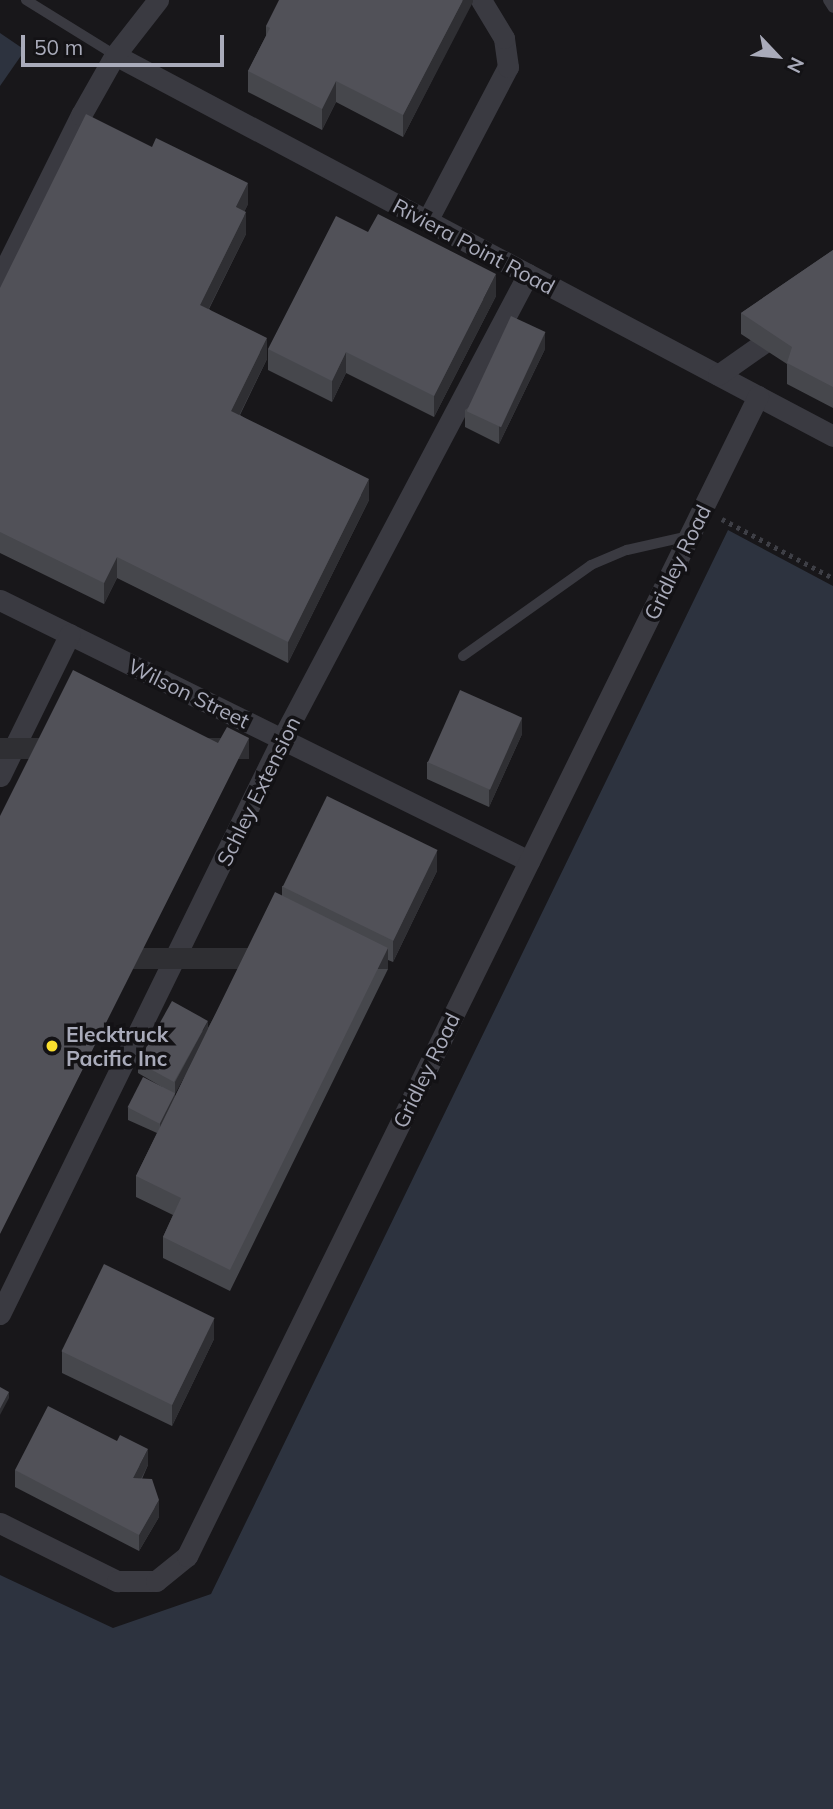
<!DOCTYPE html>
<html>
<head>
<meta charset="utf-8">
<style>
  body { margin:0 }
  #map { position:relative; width:833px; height:1809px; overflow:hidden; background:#18171a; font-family:Mulish,sans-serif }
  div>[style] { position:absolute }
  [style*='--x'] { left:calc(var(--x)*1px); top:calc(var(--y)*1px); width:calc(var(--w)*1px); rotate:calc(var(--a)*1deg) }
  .water>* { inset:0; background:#2d333f }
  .path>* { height:4.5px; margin-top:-2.25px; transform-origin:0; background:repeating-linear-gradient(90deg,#3e3f46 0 3.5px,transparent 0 8.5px) }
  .service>* { height:10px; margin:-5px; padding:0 5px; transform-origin:5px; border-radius:5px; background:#3a3a41 }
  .minor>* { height:21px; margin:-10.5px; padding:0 10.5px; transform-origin:10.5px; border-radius:10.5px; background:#3a3a41 }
  .wall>* { inset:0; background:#46474c }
  .shaded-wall>* { inset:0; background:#2f2f33; transform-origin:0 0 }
  .building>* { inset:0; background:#515158; transform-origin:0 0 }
  .dots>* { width:19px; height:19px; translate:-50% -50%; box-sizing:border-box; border:4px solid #131215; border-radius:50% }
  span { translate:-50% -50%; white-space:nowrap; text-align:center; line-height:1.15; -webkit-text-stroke:7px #131215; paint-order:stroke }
  .street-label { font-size:21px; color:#a9abba }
  .poi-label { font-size:21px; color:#a9abba; font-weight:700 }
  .left { translate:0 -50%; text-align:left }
  .north { position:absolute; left:742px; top:21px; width:70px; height:70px; -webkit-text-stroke:5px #131215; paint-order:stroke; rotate:116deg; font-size:19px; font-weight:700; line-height:28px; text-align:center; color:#a9abba }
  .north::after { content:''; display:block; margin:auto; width:24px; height:32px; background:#a9abba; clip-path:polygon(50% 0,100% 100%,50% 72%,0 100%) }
  .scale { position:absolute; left:21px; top:35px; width:203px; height:32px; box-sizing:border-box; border:4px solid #a9abba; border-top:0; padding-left:9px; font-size:21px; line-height:24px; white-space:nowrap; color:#a9abba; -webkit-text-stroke:5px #131215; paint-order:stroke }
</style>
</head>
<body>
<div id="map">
  <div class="water">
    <i style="clip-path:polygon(0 33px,25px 50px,0 86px)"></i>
    <i style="clip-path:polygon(728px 530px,833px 586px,833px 1809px,0 1809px,0 1575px,113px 1628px,211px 1594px)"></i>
  </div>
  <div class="path">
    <i style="--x:722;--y:519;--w:126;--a:28"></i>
  </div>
  <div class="service">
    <i style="--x:26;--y:0;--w:105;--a:31.7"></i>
    <i style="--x:828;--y:0;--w:9;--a:58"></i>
    <i style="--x:463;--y:656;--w:157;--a:-35.4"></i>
    <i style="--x:591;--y:565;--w:39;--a:-23"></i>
    <i style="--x:627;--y:550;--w:64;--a:-12.7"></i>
  </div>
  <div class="minor">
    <i style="--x:115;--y:55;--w:813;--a:27.95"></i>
    <i style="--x:427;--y:221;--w:174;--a:-62.3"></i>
    <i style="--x:508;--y:67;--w:29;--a:-98"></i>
    <i style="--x:504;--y:38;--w:44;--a:-121.2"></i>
    <i style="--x:0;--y:278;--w:182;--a:-63.6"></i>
    <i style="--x:81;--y:115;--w:69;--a:-60.5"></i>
    <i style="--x:115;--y:55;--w:70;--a:-52"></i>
    <i style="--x:718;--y:375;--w:78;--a:-35.1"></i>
    <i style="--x:0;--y:600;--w:590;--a:26.26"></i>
    <i style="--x:0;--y:776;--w:158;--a:-63.8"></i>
    <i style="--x:0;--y:1314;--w:640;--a:-63.88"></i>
    <i style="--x:282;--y:739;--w:526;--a:-62.12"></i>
    <i style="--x:0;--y:1523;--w:131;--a:26.4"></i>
    <i style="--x:117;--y:1581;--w:39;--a:0"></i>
    <i style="--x:156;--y:1581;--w:40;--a:-39"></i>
    <i style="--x:187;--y:1556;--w:1293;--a:-63.79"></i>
  </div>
  <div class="wall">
    <i style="clip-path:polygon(473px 0,403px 137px,336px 102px,322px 130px,248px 92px,248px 71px,266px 36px,266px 26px)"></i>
    <i style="clip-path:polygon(248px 204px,244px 212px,246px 234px,209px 309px,267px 359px,240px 415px,369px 500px,288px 663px,117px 578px,104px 604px,0 553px,0 288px)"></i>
    <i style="clip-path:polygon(833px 250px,833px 408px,787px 384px,787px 364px,741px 334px,741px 313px)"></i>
    <i style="clip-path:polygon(496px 296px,434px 417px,346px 373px,332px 402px,268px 370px,268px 349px)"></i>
    <i style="clip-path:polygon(545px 349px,499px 444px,465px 427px,465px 410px)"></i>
    <i style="clip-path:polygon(522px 734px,489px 807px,427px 779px,427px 762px)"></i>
    <i style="clip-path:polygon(evenodd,437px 871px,393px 962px,388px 960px,388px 969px,230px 1291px,163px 1258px,163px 1237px,173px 1215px,136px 1197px,136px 1176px,157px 1133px,128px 1120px,128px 1108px,162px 1087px,138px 1073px,138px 1062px,208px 1028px,282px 896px,282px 886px,437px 871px,188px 1070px,175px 1097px,175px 1093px,188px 1070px)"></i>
    <i style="clip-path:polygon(214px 1339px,172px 1426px,62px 1373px,62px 1351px)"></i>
    <i style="clip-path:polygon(148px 1465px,142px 1479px,159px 1517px,139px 1551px,15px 1487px,15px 1470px)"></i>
  </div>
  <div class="shaded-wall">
    <i style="clip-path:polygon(463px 0,473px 0,473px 2px,403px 137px,403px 115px)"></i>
    <i style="clip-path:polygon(336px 81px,336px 102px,322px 130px,322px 109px)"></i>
    <i style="clip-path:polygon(248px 183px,248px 204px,236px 229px,236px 207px)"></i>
    <i style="clip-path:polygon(246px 212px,246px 234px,200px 326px,200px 305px)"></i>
    <i style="clip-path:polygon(496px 274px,496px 296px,434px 417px,434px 396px)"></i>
    <i style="clip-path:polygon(545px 332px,545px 349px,499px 444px,499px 427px)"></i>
    <i style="clip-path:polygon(267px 338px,267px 359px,231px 432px,231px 411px)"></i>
    <i style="clip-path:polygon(346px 352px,346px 373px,332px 402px,332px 381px)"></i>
    <i style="clip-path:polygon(369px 479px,369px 500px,288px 663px,288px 642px)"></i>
    <i style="clip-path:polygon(117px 557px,117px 578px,104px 604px,104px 583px)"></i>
    <i style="clip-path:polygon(522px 717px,522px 734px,489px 807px,489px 790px)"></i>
    <i style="left:249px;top:738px;width:21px;height:555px;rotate:90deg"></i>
    <i style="clip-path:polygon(437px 850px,437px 871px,393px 962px,393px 941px)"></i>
    <i style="left:388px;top:948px;width:21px;height:359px;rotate:90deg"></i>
    <i style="clip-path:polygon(208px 1021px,208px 1033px,175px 1094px,175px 1082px)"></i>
    <i style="clip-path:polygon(175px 1093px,175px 1104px,160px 1135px,160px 1123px)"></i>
    <i style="clip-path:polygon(214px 1318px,214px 1339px,172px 1426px,172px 1405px)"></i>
    <i style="clip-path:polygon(9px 1392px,9px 1398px,0 1415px,0 1409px)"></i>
    <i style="clip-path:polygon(148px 1449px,148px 1465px,133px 1495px,133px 1478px)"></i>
    <i style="clip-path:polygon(159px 1500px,159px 1517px,139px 1551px,139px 1535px)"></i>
  </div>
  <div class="building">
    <i style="clip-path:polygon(279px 0,463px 0,403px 115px,336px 81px,322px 109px,248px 71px,270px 28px,266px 26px)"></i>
    <i style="clip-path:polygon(86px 114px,152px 147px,156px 138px,248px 183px,236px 207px,246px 212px,200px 305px,267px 338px,231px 411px,369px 479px,288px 642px,117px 557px,104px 583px,0 532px,0 288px)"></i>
    <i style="clip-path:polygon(378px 214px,496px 274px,434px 396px,346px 352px,332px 381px,268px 349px,336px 216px,368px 232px)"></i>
    <i style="clip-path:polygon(833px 250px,833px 387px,787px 363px,792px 347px,741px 313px)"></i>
    <i style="left:511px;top:316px;width:38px;height:105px;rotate:25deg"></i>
    <i style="clip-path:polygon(73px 670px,218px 743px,227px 727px,249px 738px,0 1234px,0 816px)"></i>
    <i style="left:460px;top:690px;width:68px;height:79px;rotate:24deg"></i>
    <i style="left:327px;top:796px;width:123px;height:101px;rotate:26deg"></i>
    <i style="clip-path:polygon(275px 892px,388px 948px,230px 1270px,163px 1237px,181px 1198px,136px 1176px)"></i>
    <i style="left:172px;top:1001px;width:41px;height:70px;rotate:29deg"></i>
    <i style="left:143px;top:1077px;width:36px;height:34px;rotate:27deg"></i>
    <i style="left:104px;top:1264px;width:123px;height:97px;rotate:26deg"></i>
    <i style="clip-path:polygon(0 1387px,9px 1392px,0 1409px)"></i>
    <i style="clip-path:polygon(48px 1406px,117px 1441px,120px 1435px,148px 1449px,133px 1478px,152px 1479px,159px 1500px,139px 1535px,15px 1470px)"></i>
  </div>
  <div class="dots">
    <i style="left:52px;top:1046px;background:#fbdf2e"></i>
  </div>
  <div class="street-label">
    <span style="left:474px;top:246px;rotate:28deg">Riviera Point Road</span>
    <span style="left:677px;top:562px;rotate:-64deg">Gridley Road</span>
    <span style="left:189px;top:693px;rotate:26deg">Wilson Street</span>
    <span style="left:258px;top:791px;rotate:-64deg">Schley Extension</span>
    <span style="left:426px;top:1070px;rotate:-64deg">Gridley Road</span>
  </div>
  <div class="poi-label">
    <span class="left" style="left:66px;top:1046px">Elecktruck<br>Pacific Inc</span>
  </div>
  <div class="north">N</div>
  <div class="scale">50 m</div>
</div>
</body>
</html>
